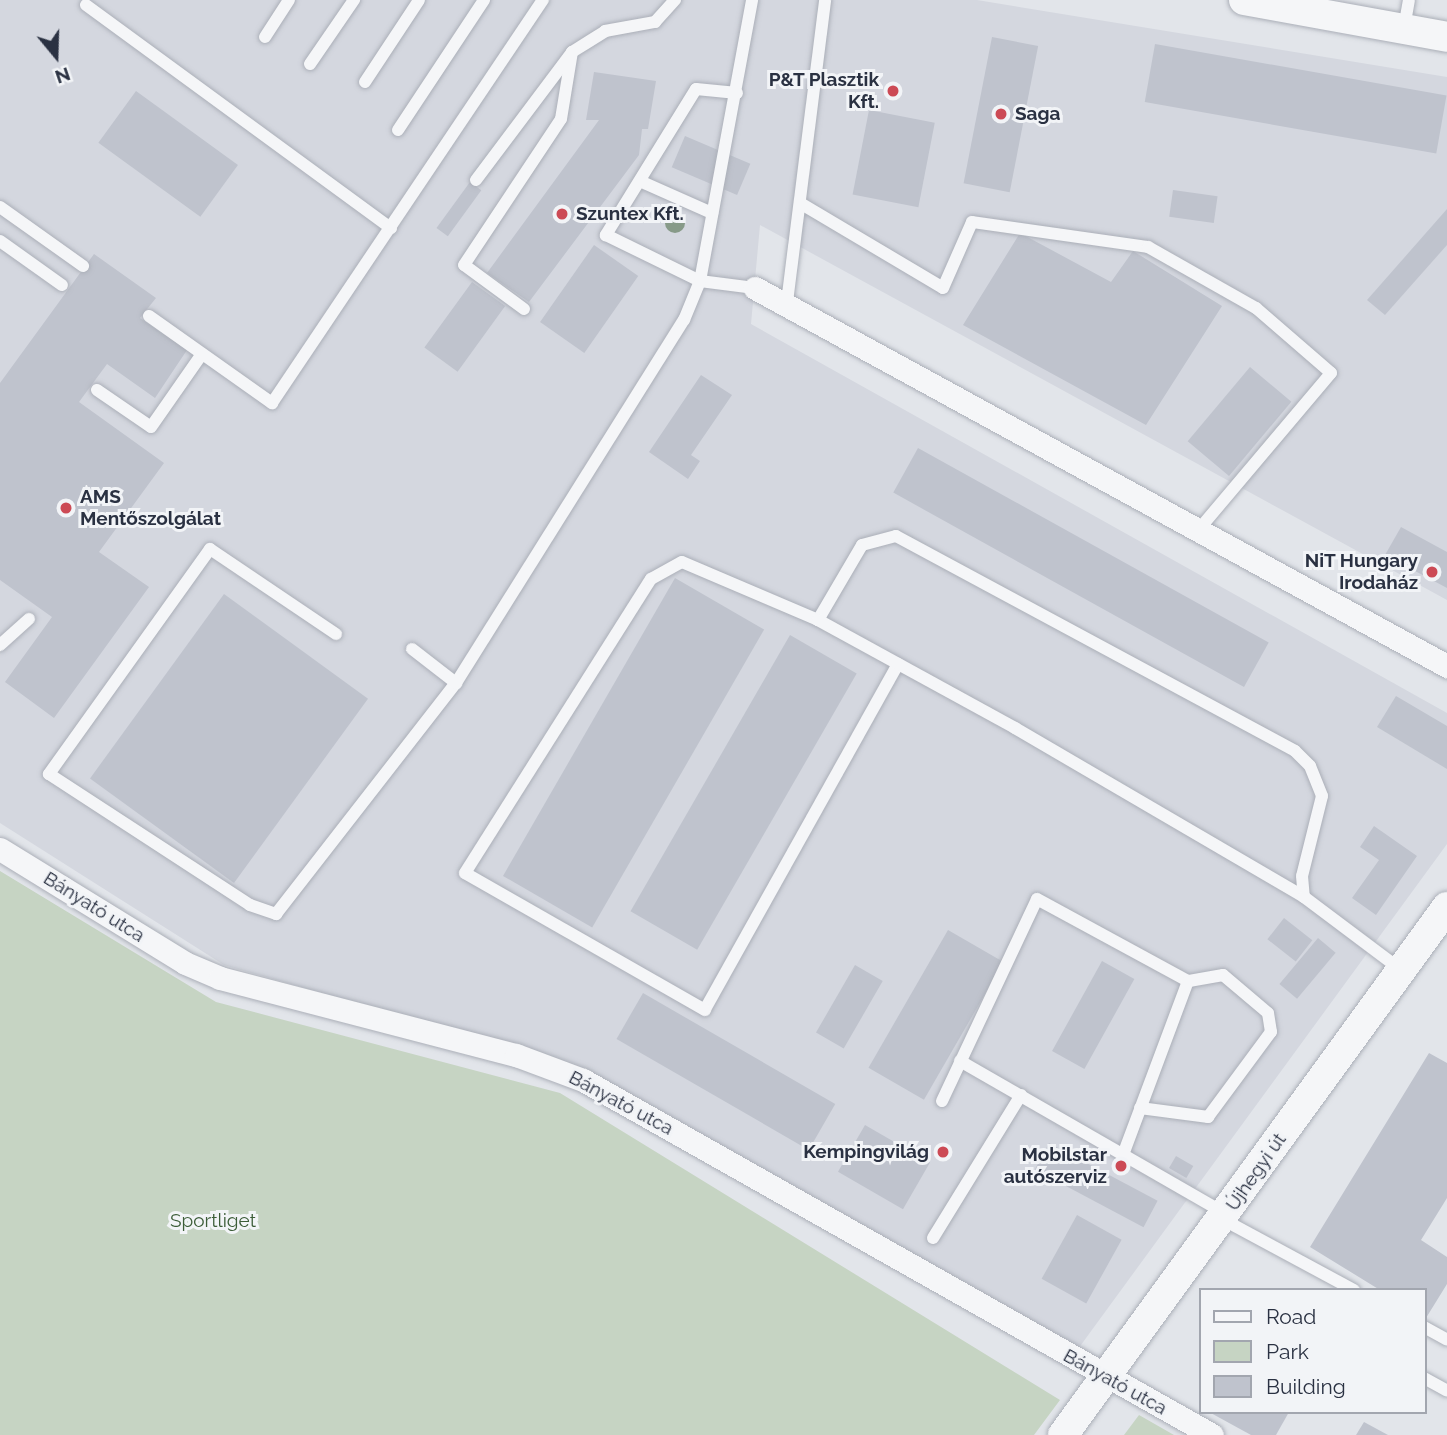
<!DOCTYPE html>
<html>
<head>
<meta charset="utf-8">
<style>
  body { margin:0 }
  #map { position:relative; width:1447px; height:1435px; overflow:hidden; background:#e2e5ea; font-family:Raleway,sans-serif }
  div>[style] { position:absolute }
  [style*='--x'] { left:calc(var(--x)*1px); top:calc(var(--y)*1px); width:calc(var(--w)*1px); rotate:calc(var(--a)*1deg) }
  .built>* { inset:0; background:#d4d7df }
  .green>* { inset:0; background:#c6d4c3 }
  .building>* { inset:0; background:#bfc3cd; transform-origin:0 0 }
  .roads { filter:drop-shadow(0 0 2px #abafb8) drop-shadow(0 0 2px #abafb8) }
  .service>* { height:12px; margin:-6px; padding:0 6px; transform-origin:6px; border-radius:6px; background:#f5f6f8 }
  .minor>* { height:23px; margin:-11.5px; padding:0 11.5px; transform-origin:11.5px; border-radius:11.5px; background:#f5f6f8 }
  .tertiary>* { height:30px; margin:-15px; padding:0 15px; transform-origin:15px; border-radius:15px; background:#f5f6f8 }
  .trees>* { width:20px; height:20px; margin:-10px; border-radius:50%; background:#879a88 }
  .dots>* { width:19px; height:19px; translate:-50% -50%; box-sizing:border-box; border:4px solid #f2f4f7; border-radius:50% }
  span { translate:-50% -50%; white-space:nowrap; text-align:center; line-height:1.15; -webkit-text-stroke:6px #f2f4f7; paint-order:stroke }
  .poi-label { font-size:19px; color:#2a3142; font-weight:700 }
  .right { translate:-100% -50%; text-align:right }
  .left { translate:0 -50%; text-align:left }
  .street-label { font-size:19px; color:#2a3142 }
  .park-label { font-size:19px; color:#3c5d38 }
  .legend { position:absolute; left:1199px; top:1288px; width:228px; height:126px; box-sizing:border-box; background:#f2f4f7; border:2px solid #a2a6af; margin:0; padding:9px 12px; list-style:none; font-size:21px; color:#2a3142 }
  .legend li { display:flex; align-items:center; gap:14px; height:35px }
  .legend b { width:35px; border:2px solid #a2a6af }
  .north { position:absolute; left:21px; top:21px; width:70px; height:70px; -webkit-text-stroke:5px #f2f4f7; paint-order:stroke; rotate:161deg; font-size:19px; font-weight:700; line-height:28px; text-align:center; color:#2a3142 }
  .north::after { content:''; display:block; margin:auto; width:24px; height:32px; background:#2a3142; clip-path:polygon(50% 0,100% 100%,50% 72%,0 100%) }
</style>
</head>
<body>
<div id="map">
  <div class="built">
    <i style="clip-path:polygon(0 0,977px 0,1447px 77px,1447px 600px,760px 225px,751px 324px,1447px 713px,1447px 844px,1078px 1349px,587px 1069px,224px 965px,0 823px)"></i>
  </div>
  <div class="green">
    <i style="clip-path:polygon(0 871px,216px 1002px,560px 1093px,1060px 1400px,1034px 1435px,0 1435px)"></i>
    <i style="clip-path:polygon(1139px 1415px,1174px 1435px,1124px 1435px)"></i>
  </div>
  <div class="building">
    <i style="left:992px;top:37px;width:47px;height:149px;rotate:11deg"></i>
    <i style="left:1155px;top:44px;width:296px;height:59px;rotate:10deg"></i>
    <i style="clip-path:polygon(594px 72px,656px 81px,648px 129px,642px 129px,639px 155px,529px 302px,487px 273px,599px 120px,586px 120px)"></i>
    <i style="left:136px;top:91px;width:126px;height:64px;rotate:36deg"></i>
    <i style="left:869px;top:110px;width:67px;height:86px;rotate:11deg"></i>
    <i style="left:685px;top:136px;width:71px;height:34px;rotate:23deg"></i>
    <i style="left:470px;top:182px;width:14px;height:57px;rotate:36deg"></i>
    <i style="left:1173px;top:190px;width:45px;height:27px;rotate:8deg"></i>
    <i style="clip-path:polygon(1447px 209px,1447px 245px,1385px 315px,1367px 300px)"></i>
    <i style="clip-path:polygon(1020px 233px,1111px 282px,1133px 251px,1222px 306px,1146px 425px,963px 325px)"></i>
    <i style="left:594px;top:245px;width:54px;height:94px;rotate:35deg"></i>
    <i style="clip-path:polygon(94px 254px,156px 298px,140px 318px,187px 350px,155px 398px,107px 364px,79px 402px,164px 463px,99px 552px,149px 587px,54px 718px,5px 682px,52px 617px,0 580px,0 383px)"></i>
    <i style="left:472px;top:282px;width:41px;height:81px;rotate:36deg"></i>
    <i style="left:1250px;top:367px;width:54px;height:97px;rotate:40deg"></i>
    <i style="clip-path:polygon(701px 375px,732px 395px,691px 455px,700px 461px,688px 479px,649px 452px)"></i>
    <i style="left:918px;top:448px;width:401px;height:51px;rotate:29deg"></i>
    <i style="clip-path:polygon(1401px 527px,1447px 552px,1447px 588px,1385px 555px)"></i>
    <i style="left:675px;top:578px;width:103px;height:344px;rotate:30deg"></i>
    <i style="left:224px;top:594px;width:178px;height:228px;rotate:36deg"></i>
    <i style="left:790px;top:635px;width:77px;height:319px;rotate:30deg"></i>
    <i style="clip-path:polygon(1396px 696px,1447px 726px,1447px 769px,1377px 727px)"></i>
    <i style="clip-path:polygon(1374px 826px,1417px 856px,1376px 915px,1352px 898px,1379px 860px,1360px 847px)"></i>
    <i style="left:1284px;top:918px;width:36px;height:27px;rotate:38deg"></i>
    <i style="left:948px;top:930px;width:64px;height:159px;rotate:30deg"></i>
    <i style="left:1318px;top:938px;width:23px;height:60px;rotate:40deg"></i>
    <i style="left:1102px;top:961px;width:37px;height:103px;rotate:29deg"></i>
    <i style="left:855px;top:965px;width:32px;height:78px;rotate:30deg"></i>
    <i style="left:643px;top:993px;width:222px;height:53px;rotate:30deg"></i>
    <i style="clip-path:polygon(1429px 1053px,1447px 1063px,1447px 1198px,1421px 1240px,1447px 1257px,1447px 1284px,1426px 1318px,1424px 1290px,1380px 1290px,1310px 1247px)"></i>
    <i style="left:865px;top:1125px;width:75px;height:54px;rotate:30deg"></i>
    <i style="left:1049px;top:1143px;width:123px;height:30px;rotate:28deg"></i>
    <i style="left:1176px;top:1156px;width:20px;height:14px;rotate:30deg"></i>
    <i style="left:1077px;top:1215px;width:51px;height:73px;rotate:29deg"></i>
    <i style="clip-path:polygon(1209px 1412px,1289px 1412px,1276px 1435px,1251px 1435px)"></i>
    <i style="clip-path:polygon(1364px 1422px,1388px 1435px,1356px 1435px)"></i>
  </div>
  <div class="roads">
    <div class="service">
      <i style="--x:86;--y:5;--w:378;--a:36.2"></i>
      <i style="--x:1404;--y:28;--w:28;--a:-80"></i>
      <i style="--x:265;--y:37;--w:44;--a:-57"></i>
      <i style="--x:310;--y:64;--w:78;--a:-55.5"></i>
      <i style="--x:365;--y:82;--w:98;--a:-56.6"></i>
      <i style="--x:737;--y:93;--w:41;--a:-174.4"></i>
      <i style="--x:696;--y:89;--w:172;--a:121.7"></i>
      <i style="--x:606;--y:235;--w:105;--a:26.1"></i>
      <i style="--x:700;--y:281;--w:55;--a:7.3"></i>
      <i style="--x:398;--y:130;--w:156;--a:-56.5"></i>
      <i style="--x:476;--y:180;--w:160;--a:-53.1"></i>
      <i style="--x:572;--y:52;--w:39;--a:-32"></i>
      <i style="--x:605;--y:31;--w:51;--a:-10.2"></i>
      <i style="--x:655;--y:22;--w:30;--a:-48"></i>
      <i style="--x:642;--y:182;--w:77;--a:23.9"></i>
      <i style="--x:800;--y:203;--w:166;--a:30.7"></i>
      <i style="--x:943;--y:288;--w:72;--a:-66.3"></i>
      <i style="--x:972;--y:222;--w:178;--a:8.1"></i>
      <i style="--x:1148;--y:247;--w:124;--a:29.5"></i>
      <i style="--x:1256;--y:308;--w:99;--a:40.9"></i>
      <i style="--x:1331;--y:373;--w:204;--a:130.2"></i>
      <i style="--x:0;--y:207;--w:102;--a:35.4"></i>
      <i style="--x:0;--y:241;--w:76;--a:35.4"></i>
      <i style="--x:787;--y:302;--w:304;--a:-82.8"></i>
      <i style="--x:524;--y:309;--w:74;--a:-143.7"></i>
      <i style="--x:464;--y:265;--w:175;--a:-56.4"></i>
      <i style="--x:561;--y:119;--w:68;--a:-80.7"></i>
      <i style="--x:149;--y:316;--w:151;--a:35.3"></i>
      <i style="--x:272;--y:403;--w:486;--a:-56.1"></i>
      <i style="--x:97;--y:390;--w:65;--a:34.4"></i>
      <i style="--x:151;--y:427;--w:89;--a:-55.1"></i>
      <i style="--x:818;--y:620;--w:87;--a:-59.6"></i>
      <i style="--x:862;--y:545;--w:35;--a:-15"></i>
      <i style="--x:896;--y:536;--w:453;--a:28.3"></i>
      <i style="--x:1295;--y:751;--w:21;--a:45"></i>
      <i style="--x:1310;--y:766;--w:32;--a:68"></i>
      <i style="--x:1322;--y:796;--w:82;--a:104"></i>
      <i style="--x:1302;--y:876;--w:21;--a:85"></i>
      <i style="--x:336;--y:634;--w:152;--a:-146"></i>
      <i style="--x:210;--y:549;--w:277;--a:125.6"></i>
      <i style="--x:49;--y:774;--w:240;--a:33.1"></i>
      <i style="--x:250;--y:905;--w:28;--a:19"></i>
      <i style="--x:276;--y:914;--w:293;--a:-52.1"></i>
      <i style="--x:456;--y:683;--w:429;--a:-57.9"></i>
      <i style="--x:684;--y:320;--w:42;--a:-67.7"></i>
      <i style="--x:700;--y:281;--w:286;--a:-79.5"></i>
      <i style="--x:0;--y:645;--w:39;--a:-42"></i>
      <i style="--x:412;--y:649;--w:56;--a:37.7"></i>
      <i style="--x:898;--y:664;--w:396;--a:119.2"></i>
      <i style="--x:705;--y:1010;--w:276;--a:-150.3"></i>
      <i style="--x:465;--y:873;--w:348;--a:-57.7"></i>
      <i style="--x:651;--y:579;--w:35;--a:-29"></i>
      <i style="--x:682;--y:562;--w:148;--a:23.1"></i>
      <i style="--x:818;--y:620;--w:225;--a:28.7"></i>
      <i style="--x:1015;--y:728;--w:335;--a:30.3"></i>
      <i style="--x:1304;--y:897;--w:120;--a:36.9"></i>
      <i style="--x:960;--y:1061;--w:307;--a:29.9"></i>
      <i style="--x:942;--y:1101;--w:223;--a:-64.8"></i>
      <i style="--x:1037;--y:899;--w:172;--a:28.5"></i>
      <i style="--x:1188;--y:981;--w:183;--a:110.5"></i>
      <i style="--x:1140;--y:1108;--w:69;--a:7.5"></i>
      <i style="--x:1208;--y:1117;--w:106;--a:-53.5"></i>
      <i style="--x:1271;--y:1032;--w:19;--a:-99"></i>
      <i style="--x:1268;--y:1013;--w:59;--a:-139.8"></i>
      <i style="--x:1223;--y:975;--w:36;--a:170"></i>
      <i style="--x:1222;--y:1219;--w:150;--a:28.3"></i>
      <i style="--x:933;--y:1238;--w:168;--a:-58.4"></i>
      <i style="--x:1424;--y:1327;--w:26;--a:29"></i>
      <i style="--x:1424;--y:1378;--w:26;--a:29"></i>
    </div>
    <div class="minor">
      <i style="--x:755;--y:288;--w:789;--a:28.65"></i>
      <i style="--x:0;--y:849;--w:217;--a:31.6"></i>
      <i style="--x:185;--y:963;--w:38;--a:23"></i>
      <i style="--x:220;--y:978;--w:306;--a:14.6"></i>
      <i style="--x:516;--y:1055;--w:72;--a:20.5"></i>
      <i style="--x:583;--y:1080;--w:722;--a:29.44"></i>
    </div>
    <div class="tertiary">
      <i style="--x:1244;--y:0;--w:206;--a:10.3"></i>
      <i style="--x:1063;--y:1435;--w:653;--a:-53.97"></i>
    </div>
  </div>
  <div class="trees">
    <i style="left:675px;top:223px"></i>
  </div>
  <div class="dots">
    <i style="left:893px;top:91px;background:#cc4a55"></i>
    <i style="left:1001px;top:114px;background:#cc4a55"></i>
    <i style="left:562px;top:214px;background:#cc4a55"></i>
    <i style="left:66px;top:508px;background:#cc4a55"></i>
    <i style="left:1432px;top:572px;background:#cc4a55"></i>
    <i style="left:943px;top:1152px;background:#cc4a55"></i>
    <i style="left:1121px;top:1166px;background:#cc4a55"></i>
  </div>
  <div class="poi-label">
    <span class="right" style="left:879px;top:91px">P&amp;T Plasztik<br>Kft.</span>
    <span class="left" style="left:1015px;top:114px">Saga</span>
    <span class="left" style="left:576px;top:214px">Szuntex Kft.</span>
    <span class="left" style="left:80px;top:508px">AMS<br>Mentőszolgálat</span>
    <span class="right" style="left:1418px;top:572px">NiT Hungary<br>Irodaház</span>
    <span class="right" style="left:929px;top:1152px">Kempingvilág</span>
    <span class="right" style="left:1107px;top:1166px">Mobilstar<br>autószerviz</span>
  </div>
  <div class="street-label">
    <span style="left:94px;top:907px;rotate:32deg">Bányató utca</span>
    <span style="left:621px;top:1103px;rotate:28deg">Bányató utca</span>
    <span style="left:1256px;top:1172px;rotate:-55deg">Újhegyi út</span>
    <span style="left:1115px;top:1382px;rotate:29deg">Bányató utca</span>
  </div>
  <div class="park-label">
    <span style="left:213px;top:1221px">Sportliget</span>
  </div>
  <ul class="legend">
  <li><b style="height:9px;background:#f5f6f8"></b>Road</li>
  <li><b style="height:19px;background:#c6d4c3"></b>Park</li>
  <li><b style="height:19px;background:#bfc3cd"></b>Building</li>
  </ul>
  <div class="north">N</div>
</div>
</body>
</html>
